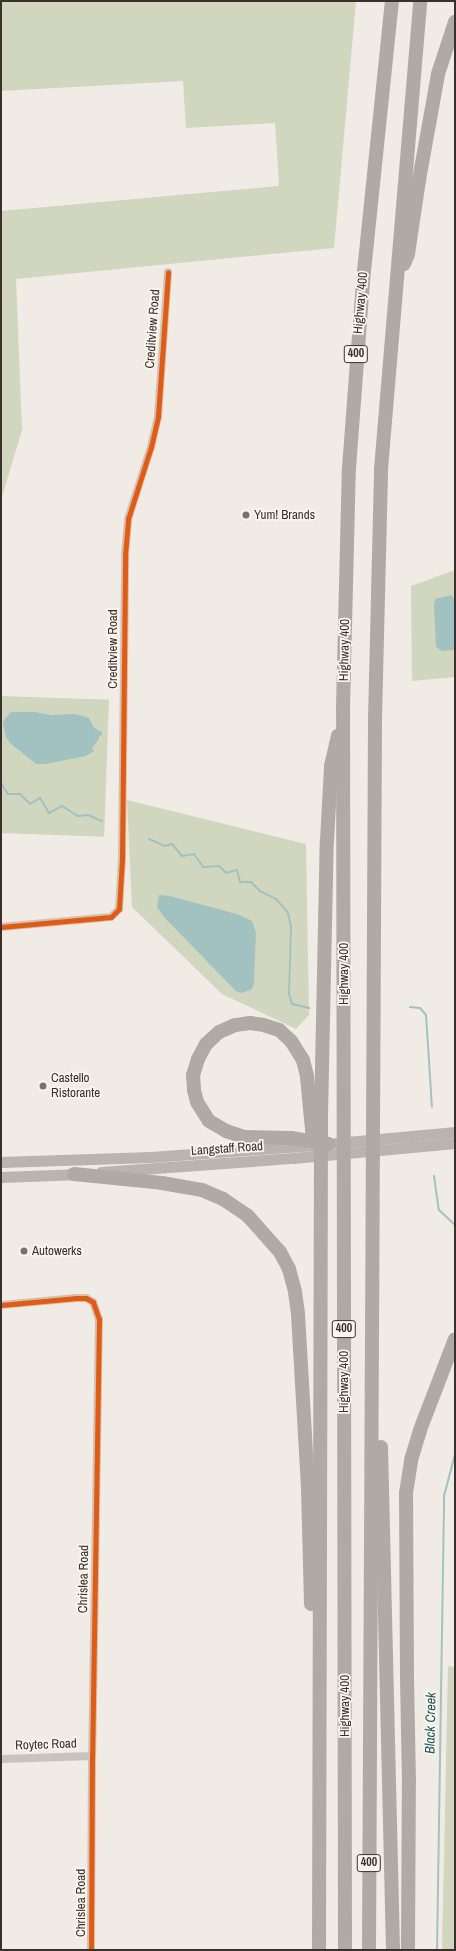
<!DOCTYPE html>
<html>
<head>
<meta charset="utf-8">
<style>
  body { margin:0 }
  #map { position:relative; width:456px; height:1951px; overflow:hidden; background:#f0ebe5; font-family:"Archivo Narrow",sans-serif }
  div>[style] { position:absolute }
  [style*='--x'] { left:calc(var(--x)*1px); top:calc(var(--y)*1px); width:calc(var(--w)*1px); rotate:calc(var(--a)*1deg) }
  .green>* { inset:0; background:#d1d6bf; transform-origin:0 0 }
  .water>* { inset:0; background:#a1c2c1 }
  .stream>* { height:2px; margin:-1px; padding:0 1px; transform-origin:1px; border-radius:1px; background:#a1c2c1 }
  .minor>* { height:8px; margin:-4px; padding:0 4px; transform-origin:4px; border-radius:4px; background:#c9c3be }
  .secondary>* { height:11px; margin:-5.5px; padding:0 5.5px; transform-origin:5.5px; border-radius:5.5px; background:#bab3ae }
  .motorway>* { height:14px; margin:-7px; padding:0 7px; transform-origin:7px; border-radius:7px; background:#afaaa4 }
  .cycleway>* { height:5px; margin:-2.5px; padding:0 2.5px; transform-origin:2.5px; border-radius:2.5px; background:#e8590c }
  .dots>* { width:11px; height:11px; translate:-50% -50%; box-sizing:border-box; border:2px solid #fbf5ee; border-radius:50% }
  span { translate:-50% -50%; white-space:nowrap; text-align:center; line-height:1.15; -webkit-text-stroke:3.5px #fbf5ee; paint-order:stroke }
  .shield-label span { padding:1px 3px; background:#fbf5ee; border:1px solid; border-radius:3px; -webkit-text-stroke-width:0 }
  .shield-label { font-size:12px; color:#3b302b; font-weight:700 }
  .street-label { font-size:13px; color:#3b302b }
  .poi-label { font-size:13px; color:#3b302b }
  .left { translate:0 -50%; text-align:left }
  .water-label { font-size:14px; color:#1f5a5e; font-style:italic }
  .frame { position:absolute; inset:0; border:2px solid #3b302b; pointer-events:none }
</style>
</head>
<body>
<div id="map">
  <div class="green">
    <i style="clip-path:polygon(1px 1px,356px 1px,334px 248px,16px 279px,22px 430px,1px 500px,1px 211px,279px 186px,275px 123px,186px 128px,183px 81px,1px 91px)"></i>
    <i style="clip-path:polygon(455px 570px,455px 677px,412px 681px,411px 586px)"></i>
    <i style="left:1px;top:696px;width:108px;height:137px;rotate:2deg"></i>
    <i style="clip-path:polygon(127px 800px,306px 844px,309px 1015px,296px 1029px,222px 994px,132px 907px)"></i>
    <i style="clip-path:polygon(448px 1666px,455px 1667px,455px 1950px,442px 1950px)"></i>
  </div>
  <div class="water">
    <i style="clip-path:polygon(451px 595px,455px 599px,455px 650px,442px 651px,436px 647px,434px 606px,435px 599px)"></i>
    <i style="clip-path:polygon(11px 712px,35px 712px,50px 715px,75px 714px,89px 718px,94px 728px,102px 732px,102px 735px,99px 736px,99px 739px,92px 748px,94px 751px,86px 756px,45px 764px,36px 764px,10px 743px,6px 737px,3px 724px,4px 720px)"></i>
    <i style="clip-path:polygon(159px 895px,170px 896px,240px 915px,252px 921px,256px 932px,254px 983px,252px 989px,242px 993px,236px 991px,163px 916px,157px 907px)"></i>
  </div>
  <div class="stream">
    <i style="--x:1;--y:783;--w:13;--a:58"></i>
    <i style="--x:8;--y:794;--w:12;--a:0"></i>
    <i style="--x:20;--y:794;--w:14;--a:45"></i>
    <i style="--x:30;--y:804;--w:12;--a:-31"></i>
    <i style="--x:40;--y:798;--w:17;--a:59"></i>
    <i style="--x:49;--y:813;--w:15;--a:-28"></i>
    <i style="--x:62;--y:806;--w:19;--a:32"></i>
    <i style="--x:78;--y:816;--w:10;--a:-6"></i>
    <i style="--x:88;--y:815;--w:15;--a:23"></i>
    <i style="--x:149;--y:839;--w:17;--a:24"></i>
    <i style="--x:165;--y:846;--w:7;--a:-16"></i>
    <i style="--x:172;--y:844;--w:16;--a:50"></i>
    <i style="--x:182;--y:856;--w:12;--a:-9"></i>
    <i style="--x:194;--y:854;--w:16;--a:55"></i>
    <i style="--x:203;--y:867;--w:16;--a:-4"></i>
    <i style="--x:219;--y:866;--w:10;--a:45"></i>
    <i style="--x:226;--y:873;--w:11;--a:-15"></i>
    <i style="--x:237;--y:870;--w:12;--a:76"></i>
    <i style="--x:240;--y:882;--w:11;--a:0"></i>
    <i style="--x:251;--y:882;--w:13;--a:45"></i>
    <i style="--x:260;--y:891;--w:18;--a:27"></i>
    <i style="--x:276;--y:899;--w:18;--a:49"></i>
    <i style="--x:288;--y:913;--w:14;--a:78"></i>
    <i style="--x:291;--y:927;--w:67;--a:91.7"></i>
    <i style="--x:289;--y:994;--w:10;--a:73"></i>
    <i style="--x:292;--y:1004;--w:18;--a:13"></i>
    <i style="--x:410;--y:1007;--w:10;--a:6"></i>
    <i style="--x:420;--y:1008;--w:9;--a:49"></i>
    <i style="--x:426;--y:1015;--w:92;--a:86.3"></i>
    <i style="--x:434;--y:1176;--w:34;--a:82"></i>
    <i style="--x:439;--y:1210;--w:22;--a:43"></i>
    <i style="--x:437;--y:1950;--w:454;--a:-89.1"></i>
    <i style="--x:444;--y:1496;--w:43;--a:-75.3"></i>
  </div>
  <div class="minor">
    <i style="--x:1;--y:927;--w:110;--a:-5.2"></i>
    <i style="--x:111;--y:917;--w:11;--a:-45"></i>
    <i style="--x:119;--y:909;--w:50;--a:-86.6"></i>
    <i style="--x:122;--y:859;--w:304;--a:-89.4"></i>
    <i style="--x:125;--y:555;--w:36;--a:-85"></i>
    <i style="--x:128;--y:519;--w:76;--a:-72.3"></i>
    <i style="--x:151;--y:447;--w:32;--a:-77"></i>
    <i style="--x:158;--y:416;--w:144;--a:-86"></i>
    <i style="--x:1;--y:1305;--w:76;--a:-5.3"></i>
    <i style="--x:77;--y:1298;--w:9;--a:0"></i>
    <i style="--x:86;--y:1298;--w:8;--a:30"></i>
    <i style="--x:93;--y:1302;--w:18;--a:71"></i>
    <i style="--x:99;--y:1319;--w:437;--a:90.9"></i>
    <i style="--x:92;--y:1756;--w:194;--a:90.3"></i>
    <i style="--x:1;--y:1759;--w:91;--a:-1.9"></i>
  </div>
  <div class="secondary">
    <i style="--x:336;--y:1143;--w:120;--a:-5.3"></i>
    <i style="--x:1;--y:1162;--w:150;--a:-1.9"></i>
    <i style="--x:151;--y:1157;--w:164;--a:-4.2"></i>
    <i style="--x:101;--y:1172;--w:193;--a:-4.2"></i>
    <i style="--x:293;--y:1158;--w:163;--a:-5.3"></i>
    <i style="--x:1;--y:1177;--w:81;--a:-2.1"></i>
  </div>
  <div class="motorway">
    <i style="--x:404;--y:264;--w:11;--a:-68"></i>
    <i style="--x:408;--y:254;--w:75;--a:-81.5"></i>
    <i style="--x:419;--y:180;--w:108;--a:-79.8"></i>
    <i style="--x:438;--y:74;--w:55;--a:-71.9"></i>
    <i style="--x:313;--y:1140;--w:64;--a:-95.4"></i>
    <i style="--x:307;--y:1076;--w:16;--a:-104"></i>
    <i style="--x:303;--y:1060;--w:22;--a:-122"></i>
    <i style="--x:291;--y:1041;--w:16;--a:-137"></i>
    <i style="--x:279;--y:1030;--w:16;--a:-162"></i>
    <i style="--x:264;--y:1025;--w:14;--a:-172"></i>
    <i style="--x:250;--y:1023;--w:15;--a:172"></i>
    <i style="--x:235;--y:1025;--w:17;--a:156"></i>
    <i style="--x:219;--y:1032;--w:18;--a:137"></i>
    <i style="--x:206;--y:1044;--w:17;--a:118"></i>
    <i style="--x:198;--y:1059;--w:17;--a:107"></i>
    <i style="--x:193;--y:1075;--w:15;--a:86"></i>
    <i style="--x:194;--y:1090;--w:12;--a:76"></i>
    <i style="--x:197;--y:1102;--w:22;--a:58"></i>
    <i style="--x:209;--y:1121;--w:20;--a:30"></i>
    <i style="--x:226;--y:1131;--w:19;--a:18"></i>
    <i style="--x:244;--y:1137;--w:47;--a:1.2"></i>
    <i style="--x:291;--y:1138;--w:38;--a:9"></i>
    <i style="--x:74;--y:1174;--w:88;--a:5.8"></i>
    <i style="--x:162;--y:1183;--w:41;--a:9.9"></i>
    <i style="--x:202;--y:1190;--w:23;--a:23"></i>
    <i style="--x:223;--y:1199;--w:30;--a:34"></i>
    <i style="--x:248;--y:1216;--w:48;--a:48.4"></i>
    <i style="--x:280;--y:1252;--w:19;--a:62"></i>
    <i style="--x:289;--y:1269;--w:24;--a:75"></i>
    <i style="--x:295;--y:1292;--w:22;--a:82"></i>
    <i style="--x:298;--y:1314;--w:175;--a:86.7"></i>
    <i style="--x:308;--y:1489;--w:115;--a:88.5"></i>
    <i style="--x:381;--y:1447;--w:503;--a:88.63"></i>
    <i style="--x:319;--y:1950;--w:834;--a:-89.86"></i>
    <i style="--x:321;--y:1116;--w:275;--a:-88.8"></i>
    <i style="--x:327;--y:841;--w:75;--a:-86.9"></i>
    <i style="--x:331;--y:766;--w:31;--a:-77"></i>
    <i style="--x:345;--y:1950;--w:1242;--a:-90.09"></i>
    <i style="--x:343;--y:708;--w:240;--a:-88.6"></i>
    <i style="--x:349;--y:468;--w:188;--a:-85.7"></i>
    <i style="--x:363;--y:281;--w:281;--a:-84.1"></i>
    <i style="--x:369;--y:1950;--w:1231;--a:-89.72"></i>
    <i style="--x:375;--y:719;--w:250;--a:-88.6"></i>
    <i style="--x:381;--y:469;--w:470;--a:-85.2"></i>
    <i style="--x:408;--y:1950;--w:168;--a:-89.7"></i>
    <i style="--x:409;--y:1782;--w:105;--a:-91.1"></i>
    <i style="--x:407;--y:1677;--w:184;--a:-90.3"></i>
    <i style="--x:406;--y:1493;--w:33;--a:-81"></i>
    <i style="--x:411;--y:1460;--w:31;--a:-73"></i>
    <i style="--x:420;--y:1430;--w:97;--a:-69"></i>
  </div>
  <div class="cycleway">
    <i style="--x:1;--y:927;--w:110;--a:-5.2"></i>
    <i style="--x:111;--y:917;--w:11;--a:-45"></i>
    <i style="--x:119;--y:909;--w:50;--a:-86.6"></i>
    <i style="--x:122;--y:859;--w:304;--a:-89.4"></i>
    <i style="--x:125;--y:555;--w:36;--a:-85"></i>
    <i style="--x:128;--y:519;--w:76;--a:-72.3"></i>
    <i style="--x:151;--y:447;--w:32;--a:-77"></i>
    <i style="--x:158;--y:416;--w:144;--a:-86"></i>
    <i style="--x:1;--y:1305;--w:76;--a:-5.3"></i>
    <i style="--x:77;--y:1298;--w:9;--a:0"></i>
    <i style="--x:86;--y:1298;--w:8;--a:30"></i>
    <i style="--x:93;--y:1302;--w:18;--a:71"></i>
    <i style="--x:99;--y:1319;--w:437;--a:90.9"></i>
    <i style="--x:92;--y:1756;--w:194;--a:90.3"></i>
  </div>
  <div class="dots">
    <i style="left:246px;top:515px;background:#7a716c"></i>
    <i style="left:43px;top:1086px;background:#7a716c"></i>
    <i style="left:24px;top:1251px;background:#7a716c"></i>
  </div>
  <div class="shield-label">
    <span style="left:356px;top:354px">400</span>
    <span style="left:344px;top:1329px">400</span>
    <span style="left:369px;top:1863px">400</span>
  </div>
  <div class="street-label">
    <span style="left:361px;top:303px;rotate:-85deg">Highway 400</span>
    <span style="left:153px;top:329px;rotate:-86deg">Creditview Road</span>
    <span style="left:113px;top:649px;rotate:-90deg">Creditview Road</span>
    <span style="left:345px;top:650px;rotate:-89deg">Highway 400</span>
    <span style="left:344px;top:974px;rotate:-90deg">Highway 400</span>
    <span style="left:227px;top:1149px;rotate:-4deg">Langstaff Road</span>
    <span style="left:344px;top:1382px;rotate:-90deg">Highway 400</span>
    <span style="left:84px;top:1579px;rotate:-89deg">Chrislea Road</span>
    <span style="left:345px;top:1706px;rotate:-90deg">Highway 400</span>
    <span style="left:46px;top:1745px;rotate:-2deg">Roytec Road</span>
    <span style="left:81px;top:1903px;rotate:-90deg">Chrislea Road</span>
  </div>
  <div class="poi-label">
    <span class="left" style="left:254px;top:515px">Yum! Brands</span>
    <span class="left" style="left:51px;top:1086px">Castello<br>Ristorante</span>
    <span class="left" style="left:32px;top:1251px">Autowerks</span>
  </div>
  <div class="water-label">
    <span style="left:430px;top:1723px;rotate:-89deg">Black Creek</span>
  </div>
  <div class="frame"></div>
</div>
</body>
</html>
